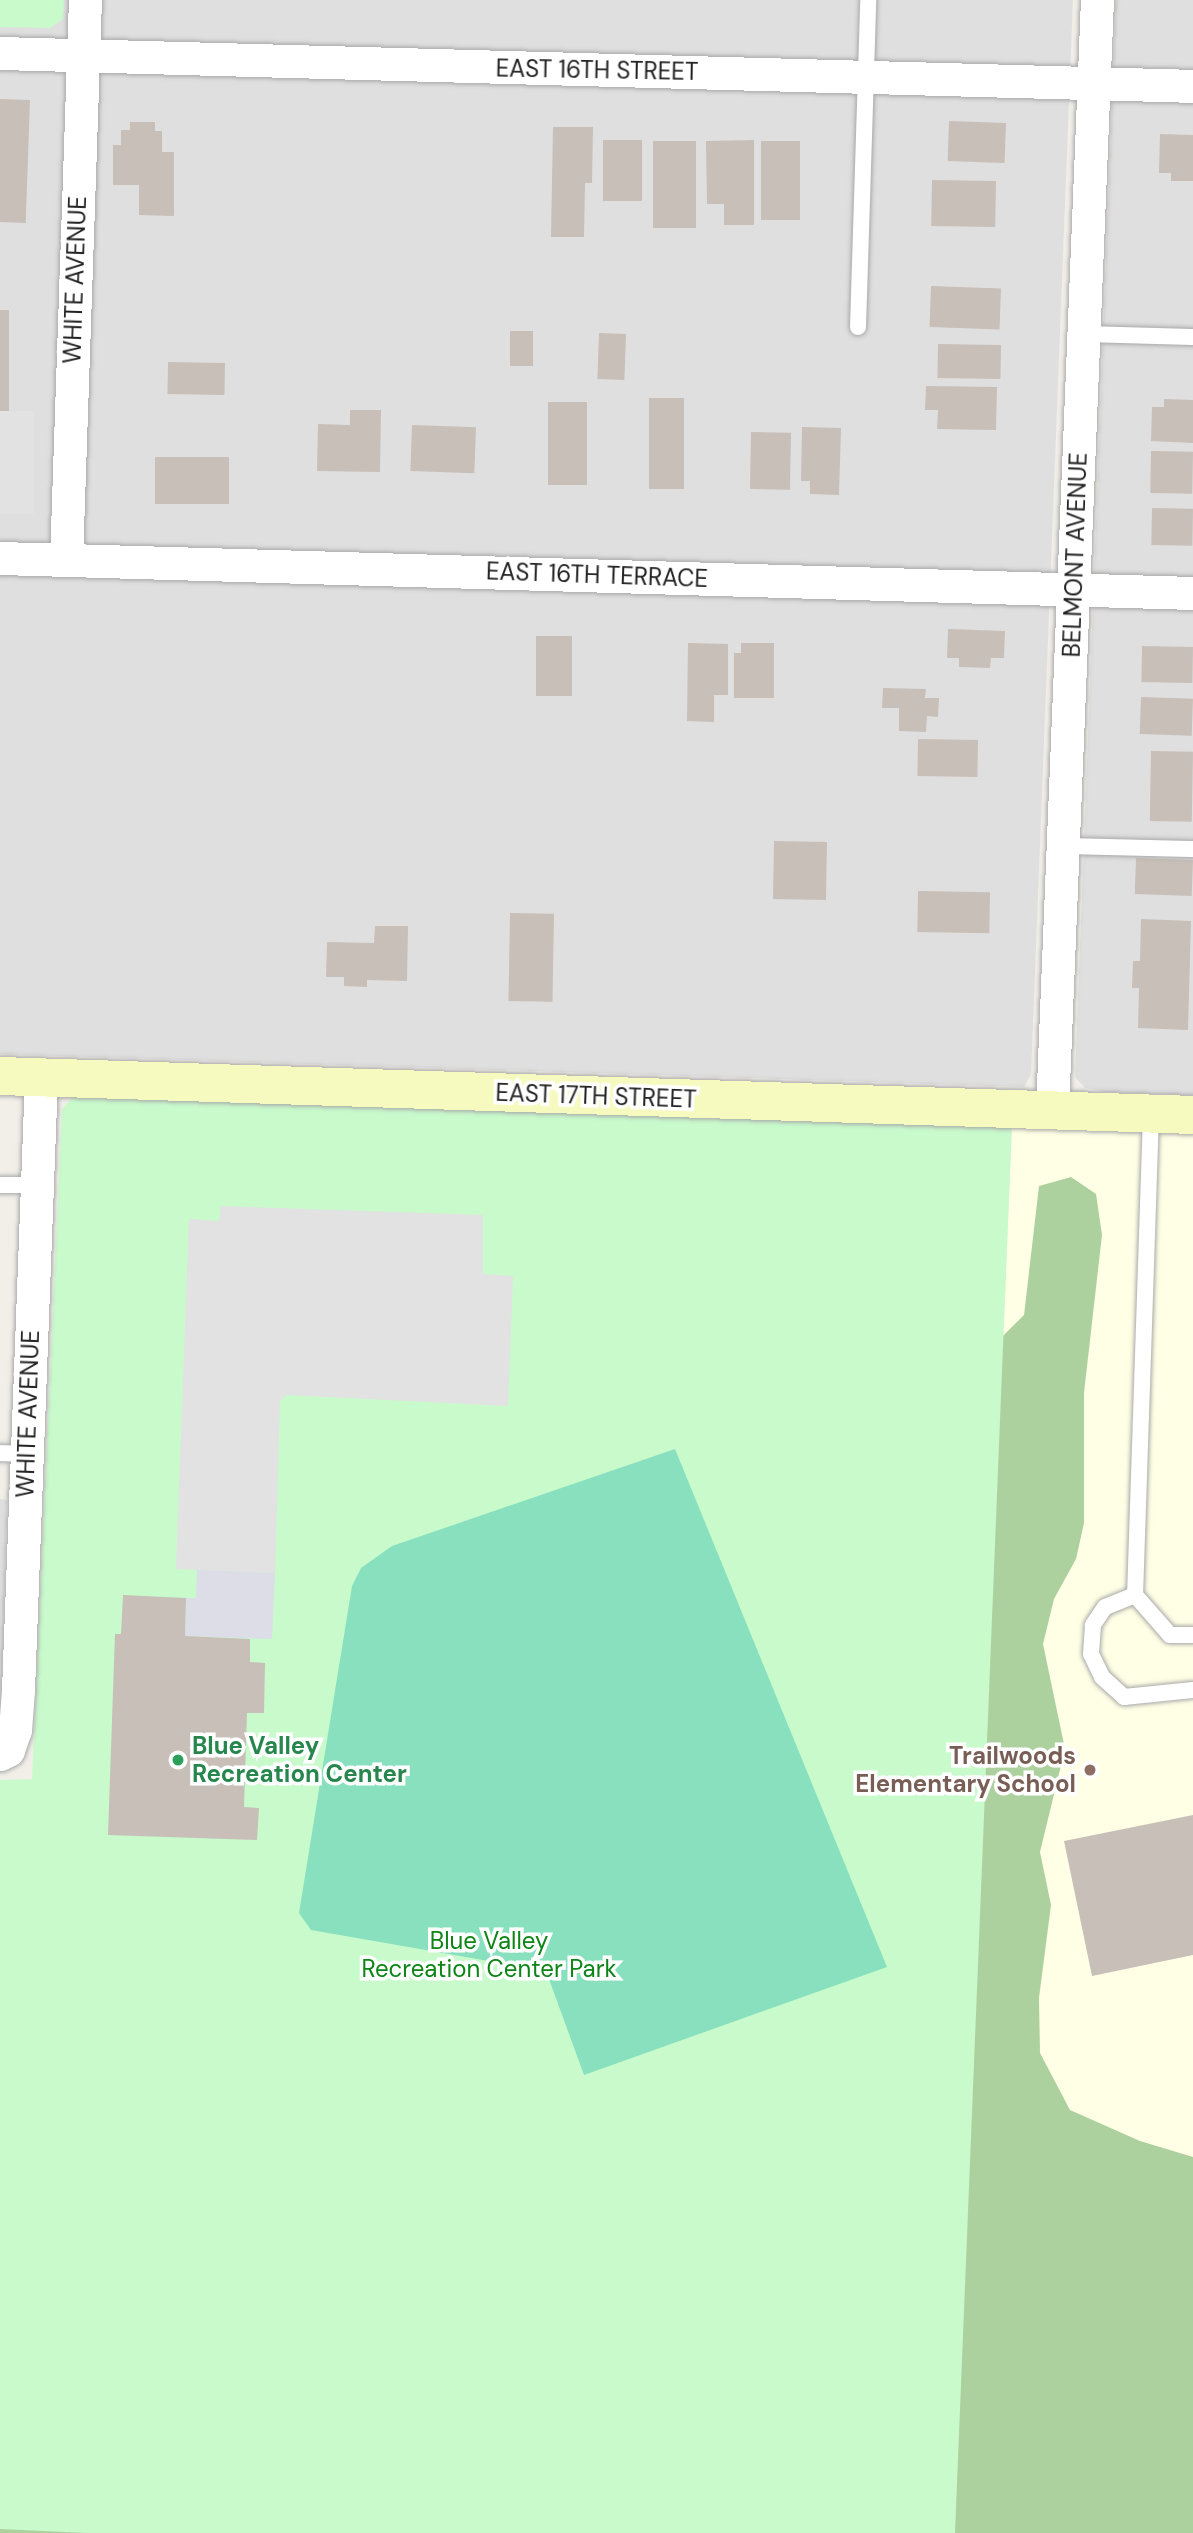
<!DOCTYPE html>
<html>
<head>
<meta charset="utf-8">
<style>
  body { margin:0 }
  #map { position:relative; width:1193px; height:2533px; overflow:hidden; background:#f2efe9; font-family:"DM Sans",sans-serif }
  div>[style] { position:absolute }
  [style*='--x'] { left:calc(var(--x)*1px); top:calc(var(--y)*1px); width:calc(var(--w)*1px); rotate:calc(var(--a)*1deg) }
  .residential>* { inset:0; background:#e0dfdf }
  .education>* { inset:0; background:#ffffe5 }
  .forest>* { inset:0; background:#add19e }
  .park>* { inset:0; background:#c8facc }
  .pitch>* { inset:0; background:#88e0be }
  .parking>* { inset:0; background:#e2e2e2; transform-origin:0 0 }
  .plaza>* { inset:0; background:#dddde8 }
  .building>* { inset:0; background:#c7bfb8; transform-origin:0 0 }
  .roads { filter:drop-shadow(0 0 2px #a9a9a9) drop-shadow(0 0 2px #a9a9a9) }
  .lane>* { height:16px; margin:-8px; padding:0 8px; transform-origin:8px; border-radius:8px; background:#fff }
  .street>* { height:33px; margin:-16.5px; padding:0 16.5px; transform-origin:16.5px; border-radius:16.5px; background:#fff }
  .secondary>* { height:38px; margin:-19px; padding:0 19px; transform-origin:19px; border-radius:19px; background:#f7fabf }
  .dots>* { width:19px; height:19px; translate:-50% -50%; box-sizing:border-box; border:4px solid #fff; border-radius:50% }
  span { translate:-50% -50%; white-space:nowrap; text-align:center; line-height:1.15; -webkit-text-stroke:7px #fff; paint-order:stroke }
  .street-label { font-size:24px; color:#222 }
  .leisure-label { font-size:24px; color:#27864d; font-weight:700 }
  .left { translate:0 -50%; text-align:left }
  .education-label { font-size:24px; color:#785e54; font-weight:700 }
  .right { translate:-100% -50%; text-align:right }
  .park-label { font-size:24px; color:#0c8416 }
</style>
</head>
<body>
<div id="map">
  <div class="residential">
    <i style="clip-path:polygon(0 0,1073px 0,1031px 1074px,1024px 1087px,0 1054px)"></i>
    <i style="clip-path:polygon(1116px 0,1193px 0,1193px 1095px,1106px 1092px,1085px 1088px,1075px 1077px)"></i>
    <i style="clip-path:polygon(0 1499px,7px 1500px,0 1724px)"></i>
  </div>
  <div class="education">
    <i style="clip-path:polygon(1012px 1124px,1193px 1130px,1193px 2418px,960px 2409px)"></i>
  </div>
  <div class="forest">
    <i style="clip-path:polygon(1071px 1177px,1096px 1194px,1102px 1235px,1084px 1393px,1084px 1523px,1076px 1559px,1054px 1599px,1043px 1644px,1065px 1749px,1040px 1852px,1051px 1905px,1039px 1998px,1040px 2053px,1070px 2110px,1140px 2141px,1193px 2157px,1193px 2533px,0 2533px,0 2332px,1024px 1315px,1039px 1186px)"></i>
  </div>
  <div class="park">
    <i style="clip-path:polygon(0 0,64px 0,63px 19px,50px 28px,0 27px)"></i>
    <i style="clip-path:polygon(73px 1097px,1012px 1124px,955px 2533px,86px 2533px,0 2529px,0 1780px,32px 1779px,62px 1109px)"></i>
  </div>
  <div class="pitch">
    <i style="clip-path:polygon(675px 1449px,887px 1967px,584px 2075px,546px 1971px,311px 1930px,299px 1913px,352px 1586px,361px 1568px,392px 1546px)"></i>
  </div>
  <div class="parking">
    <i style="left:0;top:411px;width:34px;height:103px"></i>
    <i style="clip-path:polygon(221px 1206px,483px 1215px,483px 1274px,513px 1276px,508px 1406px,287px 1395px,280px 1401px,275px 1573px,176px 1569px,189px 1219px,219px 1221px)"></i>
  </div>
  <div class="plaza">
    <i style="clip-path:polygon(197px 1570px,275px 1573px,272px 1639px,185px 1636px,186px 1598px,196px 1598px)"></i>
  </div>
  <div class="building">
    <i style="left:0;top:99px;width:30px;height:123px;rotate:2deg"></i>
    <i style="left:949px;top:121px;width:57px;height:40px;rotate:2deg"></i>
    <i style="clip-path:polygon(130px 122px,155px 122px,155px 131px,162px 131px,162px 152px,174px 152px,174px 216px,139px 215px,139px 185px,113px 185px,113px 145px,121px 145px,121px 130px,130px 130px)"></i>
    <i style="clip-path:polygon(553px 127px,593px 127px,592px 183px,585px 183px,584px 237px,551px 237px)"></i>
    <i style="clip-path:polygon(1160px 134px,1193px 135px,1193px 181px,1171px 181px,1171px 173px,1159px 173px)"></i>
    <i style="left:603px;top:140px;width:39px;height:61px"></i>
    <i style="clip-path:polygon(754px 140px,754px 225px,724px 225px,724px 204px,707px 204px,706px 141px)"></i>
    <i style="left:653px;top:141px;width:43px;height:87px"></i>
    <i style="left:761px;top:141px;width:39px;height:79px"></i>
    <i style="left:932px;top:180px;width:64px;height:46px;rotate:1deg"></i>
    <i style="left:931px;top:286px;width:70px;height:41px;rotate:2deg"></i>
    <i style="left:0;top:310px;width:9px;height:101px"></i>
    <i style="left:510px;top:331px;width:23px;height:35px"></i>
    <i style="left:599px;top:333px;width:27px;height:46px;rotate:2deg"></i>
    <i style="left:938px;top:344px;width:63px;height:34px;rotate:1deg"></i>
    <i style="left:168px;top:362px;width:57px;height:32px;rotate:1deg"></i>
    <i style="clip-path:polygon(926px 386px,997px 387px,996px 430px,937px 429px,938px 410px,925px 410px)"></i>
    <i style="left:649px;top:398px;width:35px;height:91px"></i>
    <i style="clip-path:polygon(1164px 399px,1193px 400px,1193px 443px,1151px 441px,1152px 407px,1164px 407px)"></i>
    <i style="left:548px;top:402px;width:39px;height:83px"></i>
    <i style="clip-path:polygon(350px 410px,381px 410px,380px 472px,317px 471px,318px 424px,350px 425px)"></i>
    <i style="left:412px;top:425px;width:64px;height:46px;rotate:2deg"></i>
    <i style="clip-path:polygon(802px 427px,841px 428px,839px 495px,810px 494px,810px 481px,801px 481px)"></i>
    <i style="left:751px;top:432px;width:40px;height:57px;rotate:1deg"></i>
    <i style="left:1151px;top:451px;width:42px;height:42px;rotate:1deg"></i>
    <i style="left:155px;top:457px;width:74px;height:47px"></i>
    <i style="left:1152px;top:508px;width:41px;height:37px;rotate:1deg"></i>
    <i style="clip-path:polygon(948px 629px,1005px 631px,1004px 658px,991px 658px,990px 668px,959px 667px,959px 658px,947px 658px)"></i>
    <i style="left:536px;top:636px;width:36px;height:60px"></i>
    <i style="clip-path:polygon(688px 643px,728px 644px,728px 695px,714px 695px,714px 722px,687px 721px)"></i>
    <i style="clip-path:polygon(741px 643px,774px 643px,774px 698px,734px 698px,734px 653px,741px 653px)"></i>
    <i style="left:1142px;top:646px;width:51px;height:36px;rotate:1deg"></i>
    <i style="clip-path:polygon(883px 688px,926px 689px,925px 698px,939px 698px,938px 717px,927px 716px,926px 732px,899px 731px,899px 708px,882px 708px)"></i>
    <i style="left:1141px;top:697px;width:52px;height:37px;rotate:2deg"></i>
    <i style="left:918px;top:739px;width:60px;height:37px;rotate:1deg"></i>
    <i style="left:1151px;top:751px;width:42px;height:70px;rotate:1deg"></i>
    <i style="left:774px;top:841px;width:53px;height:58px;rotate:1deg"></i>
    <i style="left:1136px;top:858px;width:57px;height:36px;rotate:2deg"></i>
    <i style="left:918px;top:891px;width:72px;height:41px;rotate:1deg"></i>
    <i style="left:510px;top:913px;width:44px;height:88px;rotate:1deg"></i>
    <i style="clip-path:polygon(1141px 919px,1191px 921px,1188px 1030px,1138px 1028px,1139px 988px,1132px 988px,1133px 961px,1140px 961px)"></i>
    <i style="clip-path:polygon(375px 926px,408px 926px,407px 981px,367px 980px,367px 987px,344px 986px,344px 977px,326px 977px,327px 942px,374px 943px)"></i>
    <i style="clip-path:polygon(123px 1595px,186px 1598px,185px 1636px,250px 1639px,250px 1662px,265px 1663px,264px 1713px,247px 1713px,244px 1807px,259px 1808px,257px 1840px,108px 1835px,115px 1634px,121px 1634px)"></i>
    <i style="clip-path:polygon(1193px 1815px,1193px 1955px,1092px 1976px,1064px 1841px)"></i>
  </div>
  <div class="roads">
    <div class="lane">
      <i style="--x:858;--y:327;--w:327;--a:-88.2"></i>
      <i style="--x:1084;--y:334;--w:109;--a:1.6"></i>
      <i style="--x:1063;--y:846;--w:130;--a:1.3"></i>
      <i style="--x:1151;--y:1114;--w:481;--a:91.9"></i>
      <i style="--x:1135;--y:1595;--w:53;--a:48.8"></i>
      <i style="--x:1170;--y:1635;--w:23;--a:0"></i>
      <i style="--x:0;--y:1185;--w:37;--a:0"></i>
      <i style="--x:0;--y:1453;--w:26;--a:2"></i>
      <i style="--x:1135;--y:1595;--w:32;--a:158"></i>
      <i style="--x:1105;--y:1607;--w:22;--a:124"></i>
      <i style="--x:1093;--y:1625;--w:29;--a:94"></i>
      <i style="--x:1091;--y:1654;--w:25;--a:64"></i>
      <i style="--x:1102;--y:1677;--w:30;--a:42"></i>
      <i style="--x:1124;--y:1697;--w:69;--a:-5.8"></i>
    </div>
    <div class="street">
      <i style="--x:0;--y:53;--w:1193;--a:1.58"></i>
      <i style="--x:0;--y:558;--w:1194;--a:1.68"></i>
      <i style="--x:66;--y:560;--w:560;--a:-88.06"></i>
      <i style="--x:1052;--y:1110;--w:1111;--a:-87.68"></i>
      <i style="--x:0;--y:1754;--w:9;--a:-27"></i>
      <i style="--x:8;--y:1750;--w:21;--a:-71"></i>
      <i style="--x:15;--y:1730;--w:40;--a:-85.7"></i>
      <i style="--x:18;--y:1690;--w:612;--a:-87.85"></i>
    </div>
    <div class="secondary">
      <i style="--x:0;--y:1076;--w:1194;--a:1.87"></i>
    </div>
  </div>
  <div class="dots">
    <i style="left:178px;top:1760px;background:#2e9e5b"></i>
    <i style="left:1090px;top:1770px;background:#8d6e63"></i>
  </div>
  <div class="street-label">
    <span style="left:597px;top:70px;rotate:1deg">EAST 16TH STREET</span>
    <span style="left:75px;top:280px;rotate:-88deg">WHITE AVENUE</span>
    <span style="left:1075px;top:555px;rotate:-88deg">BELMONT AVENUE</span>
    <span style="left:597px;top:575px;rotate:2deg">EAST 16TH TERRACE</span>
    <span style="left:596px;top:1096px;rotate:2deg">EAST 17TH STREET</span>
    <span style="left:28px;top:1414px;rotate:-88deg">WHITE AVENUE</span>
  </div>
  <div class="leisure-label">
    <span class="left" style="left:192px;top:1760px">Blue Valley<br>Recreation Center</span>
  </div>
  <div class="education-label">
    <span class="right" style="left:1076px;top:1770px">Trailwoods<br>Elementary School</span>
  </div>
  <div class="park-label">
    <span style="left:489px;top:1955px">Blue Valley<br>Recreation Center Park</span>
  </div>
</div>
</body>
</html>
